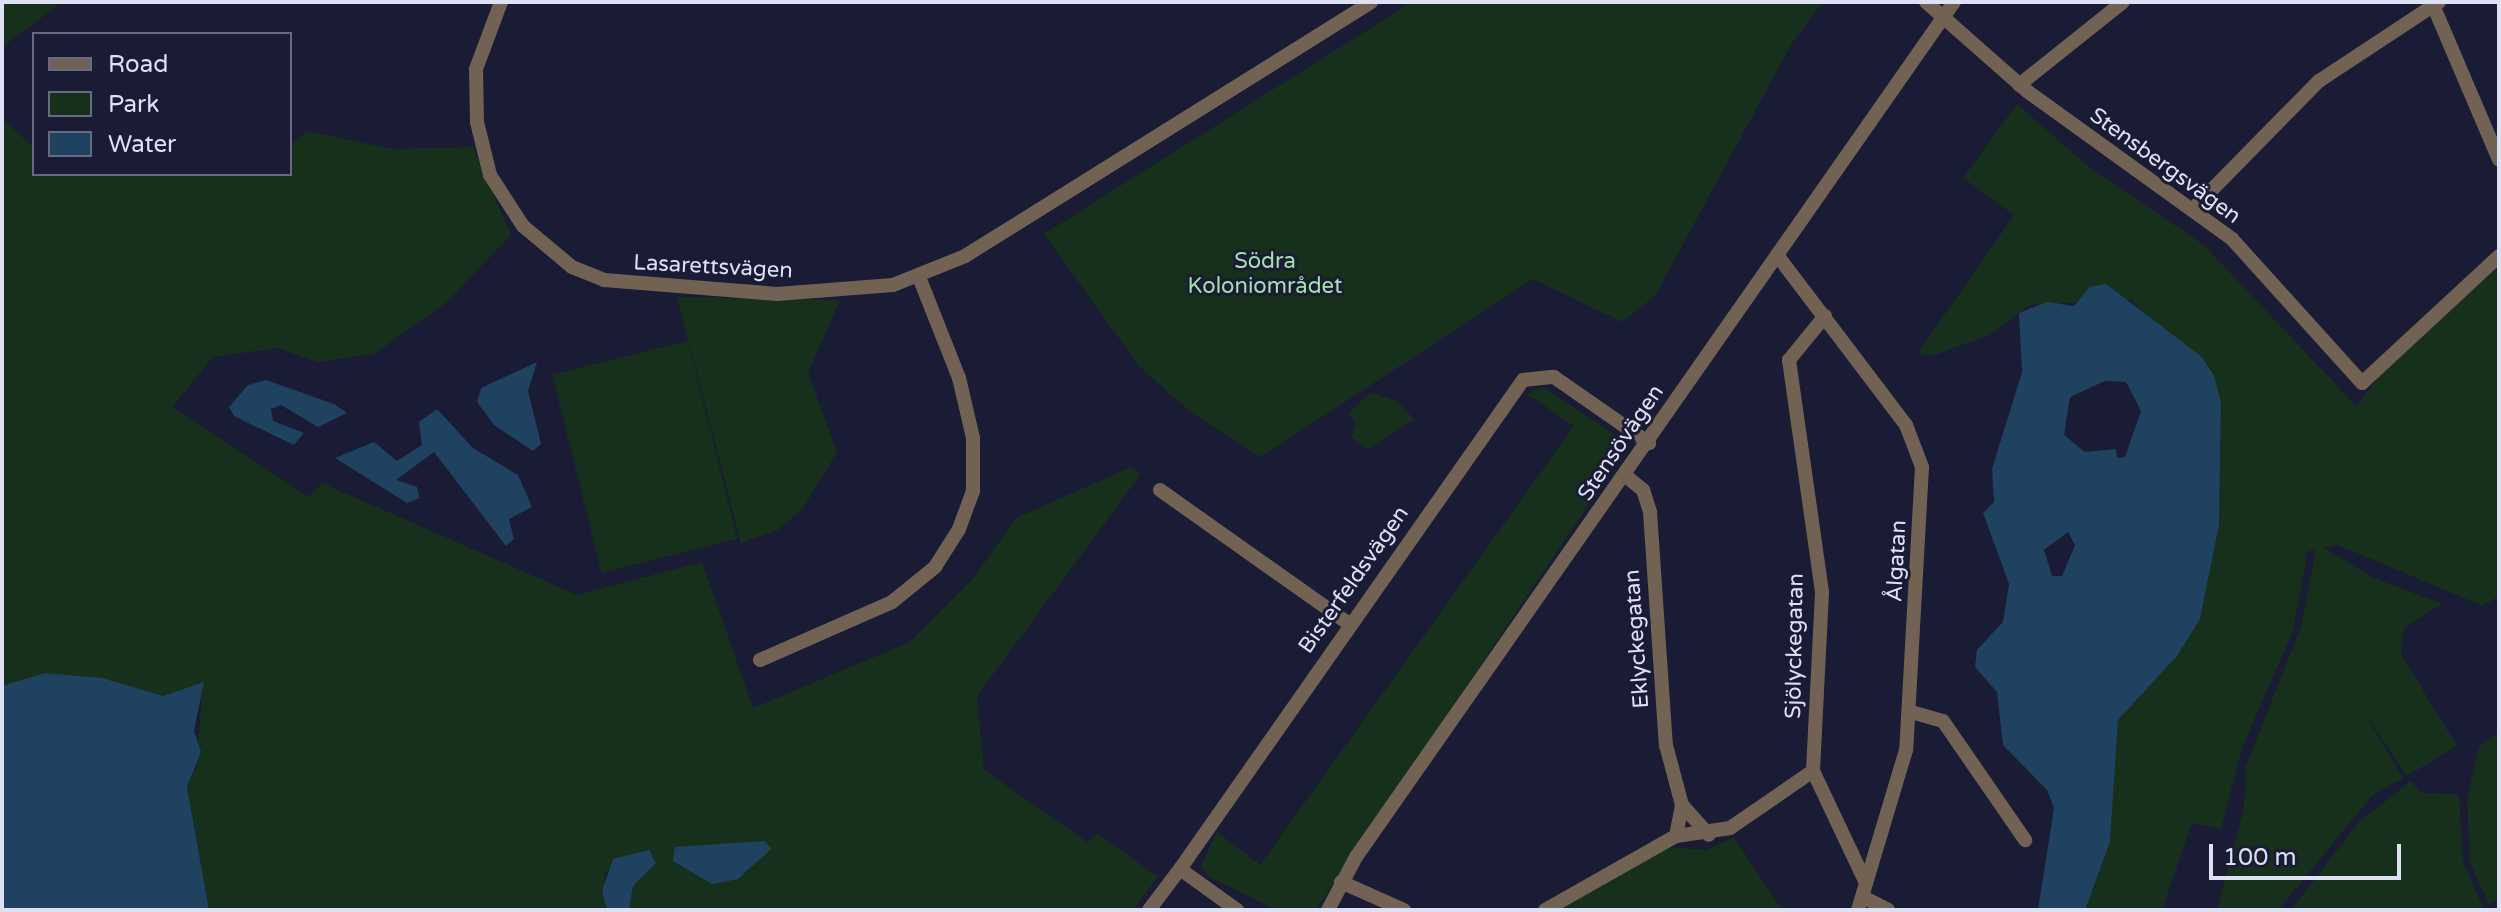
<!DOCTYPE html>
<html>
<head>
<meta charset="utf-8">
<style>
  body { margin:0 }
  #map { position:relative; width:2501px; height:912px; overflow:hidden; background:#1a1b34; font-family:"Varela Round",sans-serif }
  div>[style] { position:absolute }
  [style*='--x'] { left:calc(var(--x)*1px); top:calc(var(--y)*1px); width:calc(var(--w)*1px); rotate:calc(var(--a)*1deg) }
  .green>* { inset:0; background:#17301b; transform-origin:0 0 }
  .water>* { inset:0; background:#1f4260 }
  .minor>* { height:14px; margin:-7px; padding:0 7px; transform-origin:7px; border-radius:7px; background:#726254 }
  span { translate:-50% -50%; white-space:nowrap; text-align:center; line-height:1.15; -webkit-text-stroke:6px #1a1b34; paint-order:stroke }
  .street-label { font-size:22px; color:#dee1f3 }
  .park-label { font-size:22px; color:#a4e0aa }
  .frame { position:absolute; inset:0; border:4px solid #dee1f3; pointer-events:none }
  .legend { position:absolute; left:32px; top:32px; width:260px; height:144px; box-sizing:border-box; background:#1a1b34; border:2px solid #686a80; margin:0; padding:10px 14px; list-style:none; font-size:24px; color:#dee1f3 }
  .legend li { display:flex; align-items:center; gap:16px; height:40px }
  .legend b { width:40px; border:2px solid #686a80 }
  .scale { position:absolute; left:2209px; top:844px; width:192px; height:36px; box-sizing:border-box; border:4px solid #dee1f3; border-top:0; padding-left:10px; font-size:24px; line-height:28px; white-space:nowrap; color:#dee1f3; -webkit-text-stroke:6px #1a1b34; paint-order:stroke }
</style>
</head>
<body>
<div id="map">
  <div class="green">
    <i style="clip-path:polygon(2px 2px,62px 2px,2px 47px)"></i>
    <i style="clip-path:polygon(1412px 2px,1823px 2px,1792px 43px,1655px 296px,1622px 322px,1533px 279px,1261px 457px,1190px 412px,1139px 366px,1044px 234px)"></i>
    <i style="clip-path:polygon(2017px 104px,2090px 168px,2204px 245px,2357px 407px,2384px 369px,2499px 267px,2499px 596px,2483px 606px,2338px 545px,2324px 548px,2374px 578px,2442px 604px,2404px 628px,2401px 654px,2457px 746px,2407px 776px,2362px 709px,2403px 778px,2372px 796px,2278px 910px,2217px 910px,2244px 808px,2246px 766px,2301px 627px,2316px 550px,2308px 551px,2292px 634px,2243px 745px,2221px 829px,2192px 823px,2162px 910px,2085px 910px,2110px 842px,2118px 720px,2177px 656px,2200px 619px,2219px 525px,2221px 402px,2202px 357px,2185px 351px,2131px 300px,2029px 305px,1992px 334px,1932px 356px,1918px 353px,2014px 215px,1963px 178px)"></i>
    <i style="clip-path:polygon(2px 118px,34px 148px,34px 174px,290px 174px,290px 145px,308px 131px,392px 149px,473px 147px,511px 235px,447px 302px,374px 354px,318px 362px,278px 348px,213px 357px,172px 407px,309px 497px,322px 483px,577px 595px,702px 562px,753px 708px,910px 642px,975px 576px,1016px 518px,1131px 467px,1141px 474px,977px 696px,984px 770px,1087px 842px,1097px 833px,1158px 877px,1133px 910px,629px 910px,633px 886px,656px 863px,604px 873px,607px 910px,209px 910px,187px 787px,196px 768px,203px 683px,163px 696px,67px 674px,2px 686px)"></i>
    <i style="clip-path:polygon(677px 297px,840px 300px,808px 373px,837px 452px,802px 510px,776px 531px,741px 543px)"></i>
    <i style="left:688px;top:341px;width:204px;height:140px;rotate:76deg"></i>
    <i style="clip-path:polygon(1543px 387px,1613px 433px,1624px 452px,1317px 908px,1277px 910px,1209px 877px,1201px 866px,1217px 832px,1260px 865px,1574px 426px,1527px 394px)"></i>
    <i style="clip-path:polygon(1370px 392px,1397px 401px,1414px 419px,1368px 450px,1351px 437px,1356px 425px,1349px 413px)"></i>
    <i style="clip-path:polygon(2499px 733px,2499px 899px,2489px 905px,2470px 862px,2467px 799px,2479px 746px)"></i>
    <i style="clip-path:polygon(2411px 781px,2421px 793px,2459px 794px,2463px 861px,2484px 910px,2291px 910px,2359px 822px)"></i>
    <i style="clip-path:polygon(1734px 837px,1782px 910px,1560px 910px,1664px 847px,1707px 850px)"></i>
  </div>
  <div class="water">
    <i style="clip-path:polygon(evenodd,2106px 284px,2202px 357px,2214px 376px,2221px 402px,2219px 525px,2200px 619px,2177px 656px,2118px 720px,2110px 842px,2085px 910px,2038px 910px,2054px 808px,2047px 790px,2003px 745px,1997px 692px,1975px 667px,1977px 650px,2003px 622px,2009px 584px,1983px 513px,1994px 502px,1992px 469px,2022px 372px,2019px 313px,2047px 302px,2074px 306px,2090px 287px,2106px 284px,2105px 381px,2126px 382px,2141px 411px,2125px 457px,2117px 458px,2116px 449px,2085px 452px,2064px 435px,2070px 397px,2105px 381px,2106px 284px,2068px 532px,2075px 545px,2062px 576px,2052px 576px,2044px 550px,2068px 532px)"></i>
    <i style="clip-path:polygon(537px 362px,528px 391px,541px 444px,533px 451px,494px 425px,477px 402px,481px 388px)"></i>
    <i style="clip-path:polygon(266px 380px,334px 404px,347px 413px,318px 427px,281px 405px,271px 409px,273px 421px,304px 433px,294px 445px,234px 416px,229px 407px,248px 385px)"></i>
    <i style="clip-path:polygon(437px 409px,473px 448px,518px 475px,532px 507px,509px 519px,514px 539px,506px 546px,434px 452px,396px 480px,417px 487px,420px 498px,407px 503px,335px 458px,374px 442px,397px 461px,422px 445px,419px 422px)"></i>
    <i style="clip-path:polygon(45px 673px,102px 678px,163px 696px,204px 682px,194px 731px,201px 752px,187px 787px,209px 910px,2px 910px,2px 686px)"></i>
    <i style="clip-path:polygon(765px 841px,771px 849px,738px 879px,712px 884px,673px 861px,675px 847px)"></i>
    <i style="clip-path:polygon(649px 850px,656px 863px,633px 886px,629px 910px,607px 910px,602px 891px,613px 859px)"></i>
  </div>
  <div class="minor">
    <i style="--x:501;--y:2;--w:72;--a:110.5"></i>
    <i style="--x:476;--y:69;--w:53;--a:88.9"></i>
    <i style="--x:477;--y:122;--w:55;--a:76.2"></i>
    <i style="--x:490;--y:175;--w:61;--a:57.1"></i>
    <i style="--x:523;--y:226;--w:64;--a:39.9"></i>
    <i style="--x:572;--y:267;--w:35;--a:22"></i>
    <i style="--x:604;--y:280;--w:174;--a:4.6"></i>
    <i style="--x:777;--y:294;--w:116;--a:-4.4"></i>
    <i style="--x:893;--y:285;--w:78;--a:-21.9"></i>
    <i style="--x:965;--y:256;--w:479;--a:-32"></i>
    <i style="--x:1926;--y:2;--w:135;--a:41.4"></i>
    <i style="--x:2027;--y:91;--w:253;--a:35.8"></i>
    <i style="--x:2232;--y:239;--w:194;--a:47.9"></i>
    <i style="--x:2362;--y:383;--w:187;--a:-42.8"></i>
    <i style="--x:2433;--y:5;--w:168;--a:66.9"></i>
    <i style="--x:2019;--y:85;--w:133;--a:-38.6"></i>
    <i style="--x:2193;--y:209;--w:180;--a:-45.5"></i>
    <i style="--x:2319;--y:81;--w:144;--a:-33.4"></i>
    <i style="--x:1777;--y:255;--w:213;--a:52.8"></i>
    <i style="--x:1906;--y:425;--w:45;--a:69.1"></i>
    <i style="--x:1922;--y:467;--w:283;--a:93.2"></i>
    <i style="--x:1906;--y:750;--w:167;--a:106.7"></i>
    <i style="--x:1825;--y:316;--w:57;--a:129.3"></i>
    <i style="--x:1789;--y:360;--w:235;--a:81.9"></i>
    <i style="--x:1822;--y:593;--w:178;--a:92.9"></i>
    <i style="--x:1813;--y:771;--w:124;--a:64.7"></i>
    <i style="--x:1627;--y:477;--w:21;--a:39"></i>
    <i style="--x:1643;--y:490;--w:23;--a:72"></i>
    <i style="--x:1650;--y:512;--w:234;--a:86.1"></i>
    <i style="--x:1666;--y:745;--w:62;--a:75.1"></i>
    <i style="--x:1682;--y:805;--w:40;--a:48"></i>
    <i style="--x:1160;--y:490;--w:232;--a:35.3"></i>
    <i style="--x:760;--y:660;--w:144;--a:-23.7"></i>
    <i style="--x:892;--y:602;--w:55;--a:-39.1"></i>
    <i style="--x:935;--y:567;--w:45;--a:-57.7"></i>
    <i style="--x:959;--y:529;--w:40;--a:-69.8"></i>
    <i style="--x:973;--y:491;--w:53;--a:-90"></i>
    <i style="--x:973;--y:438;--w:62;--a:-103.1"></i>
    <i style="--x:959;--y:378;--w:109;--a:-111.6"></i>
    <i style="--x:1911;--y:712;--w:33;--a:16"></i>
    <i style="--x:1943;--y:721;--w:145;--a:55.4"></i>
    <i style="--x:1676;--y:836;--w:32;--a:-79"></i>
    <i style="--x:1341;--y:882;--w:69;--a:24"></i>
    <i style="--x:1863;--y:897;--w:28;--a:27"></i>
    <i style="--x:1149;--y:910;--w:51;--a:-52.9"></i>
    <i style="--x:1237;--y:910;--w:70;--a:-144.3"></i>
    <i style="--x:1180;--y:869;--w:597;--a:-54.95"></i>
    <i style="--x:1523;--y:380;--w:31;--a:-6"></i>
    <i style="--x:1554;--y:377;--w:116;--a:34.8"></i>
    <i style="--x:1328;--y:910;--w:60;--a:-62.2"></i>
    <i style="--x:1356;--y:857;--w:1043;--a:-55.03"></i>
    <i style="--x:1545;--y:910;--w:150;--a:-29.5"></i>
    <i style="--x:1676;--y:836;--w:55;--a:-8.4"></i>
    <i style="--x:1730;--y:828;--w:101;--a:-34.5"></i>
  </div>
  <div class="street-label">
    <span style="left:2165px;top:166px;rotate:36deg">Stensbergsvägen</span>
    <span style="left:713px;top:267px;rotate:3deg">Lasarettsvägen</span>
    <span style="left:1621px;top:443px;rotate:-56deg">Stensövägen</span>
    <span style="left:1897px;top:561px;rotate:-87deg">Ålgatan</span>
    <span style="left:1354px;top:580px;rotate:-55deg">Bisterfeldsvägen</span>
    <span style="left:1637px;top:639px;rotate:-94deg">Eklyckegatan</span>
    <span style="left:1795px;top:646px;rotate:-89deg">Sjölyckegatan</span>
  </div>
  <div class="park-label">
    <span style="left:1265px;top:274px">Södra<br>Koloniområdet</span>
  </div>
  <div class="frame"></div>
  <ul class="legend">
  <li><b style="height:10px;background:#726254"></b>Road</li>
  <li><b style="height:22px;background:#17301b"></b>Park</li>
  <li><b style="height:22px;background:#1f4260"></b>Water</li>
  </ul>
  <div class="scale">100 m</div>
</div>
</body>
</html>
